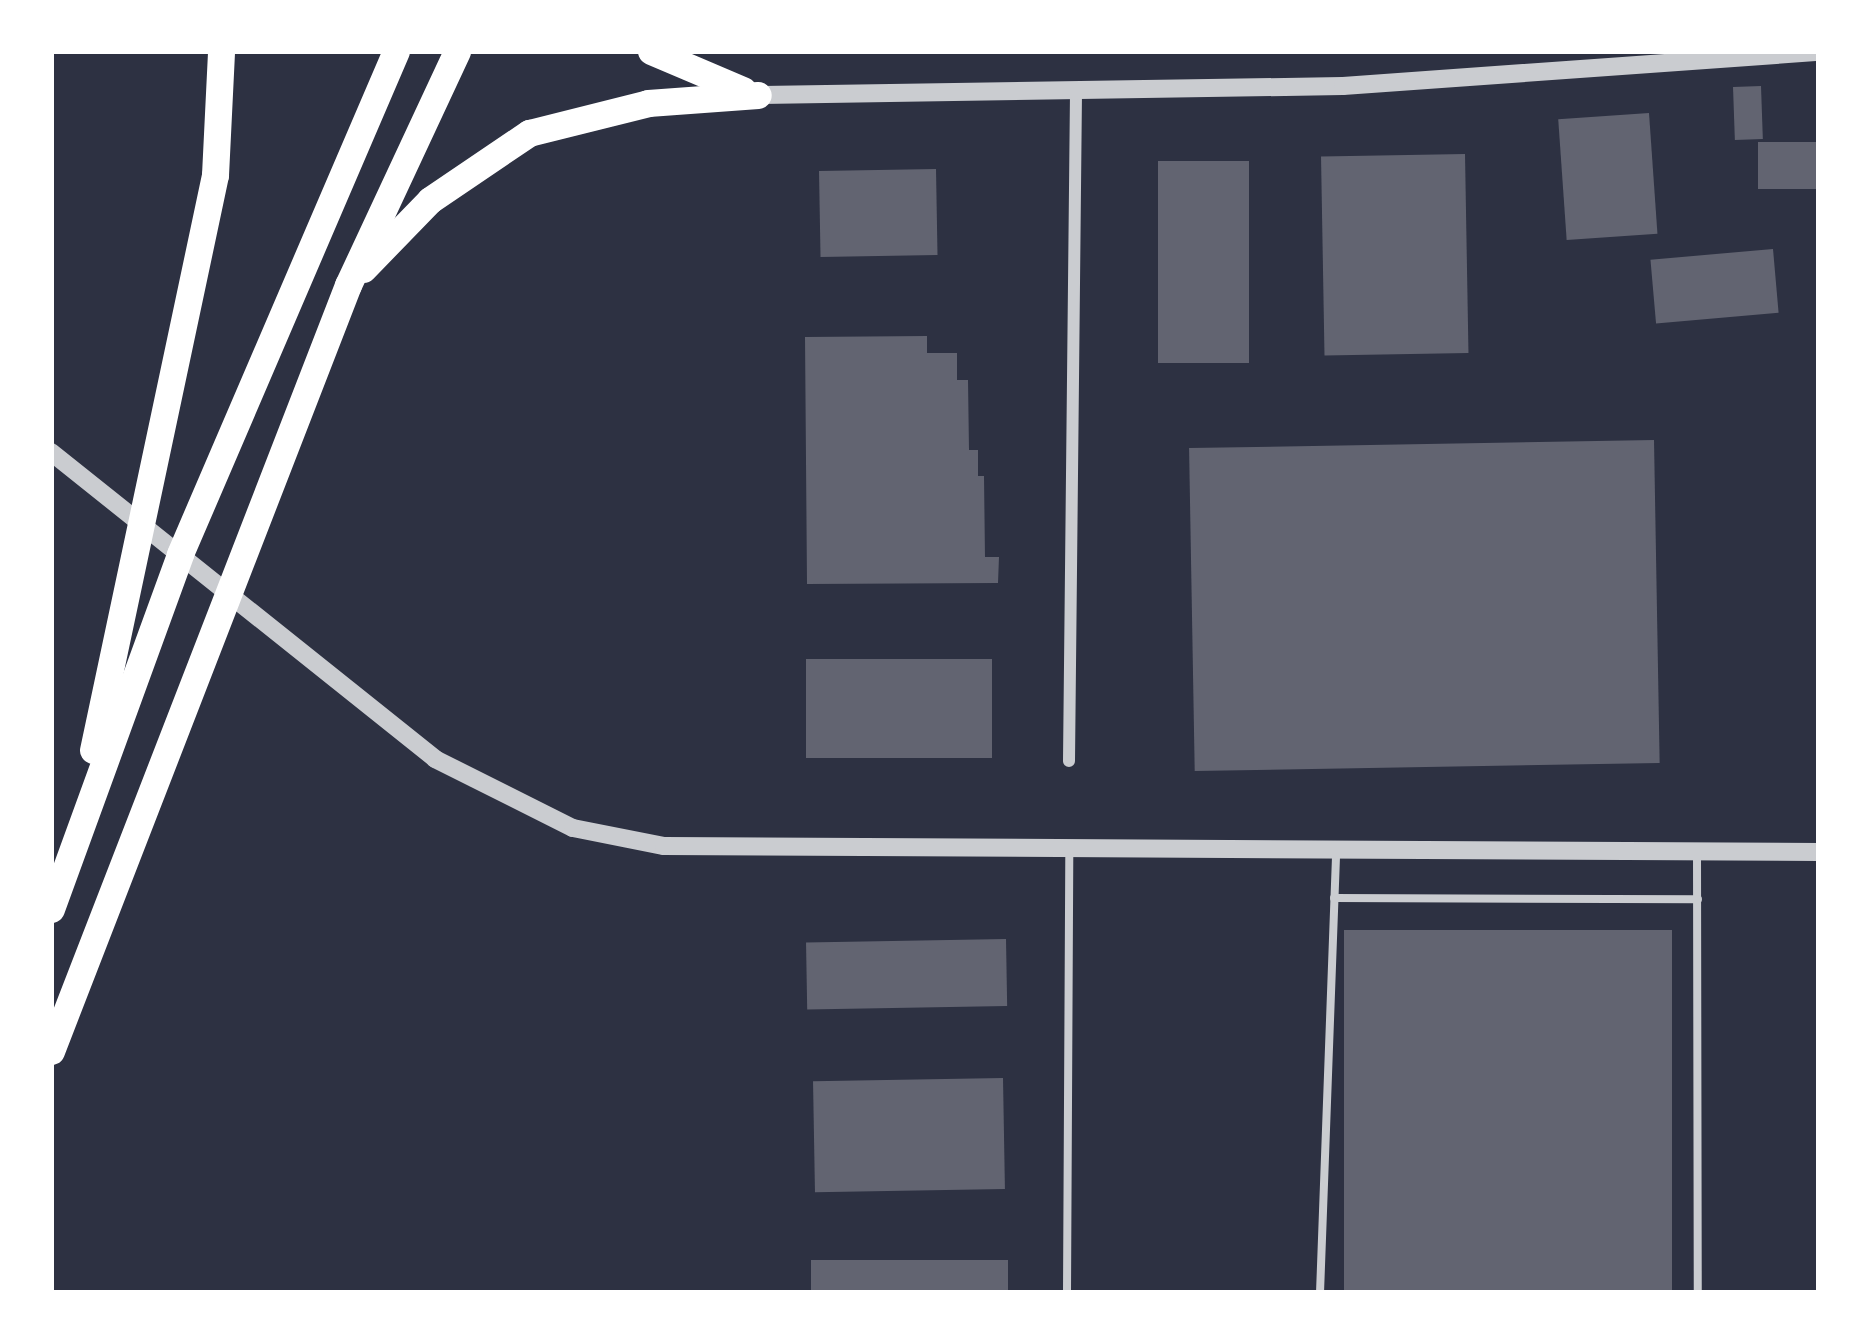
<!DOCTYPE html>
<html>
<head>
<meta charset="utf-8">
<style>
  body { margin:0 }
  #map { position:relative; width:1870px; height:1344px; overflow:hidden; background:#2d3142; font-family:Montserrat,sans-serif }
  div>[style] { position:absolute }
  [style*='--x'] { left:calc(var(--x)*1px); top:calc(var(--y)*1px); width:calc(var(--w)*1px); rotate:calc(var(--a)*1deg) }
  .building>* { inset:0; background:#626471; transform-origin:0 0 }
  .service>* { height:8px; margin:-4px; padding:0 4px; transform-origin:4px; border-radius:4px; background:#caccd0 }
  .minor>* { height:12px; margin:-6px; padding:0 6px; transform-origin:6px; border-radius:6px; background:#caccd0 }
  .tertiary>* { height:18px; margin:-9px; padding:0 9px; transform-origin:9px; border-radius:9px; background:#caccd0 }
  .trunk>* { height:27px; margin:-13.5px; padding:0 13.5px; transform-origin:13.5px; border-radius:13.5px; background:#fff }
  span { translate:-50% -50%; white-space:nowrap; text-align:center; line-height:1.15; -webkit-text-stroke:9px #fff; paint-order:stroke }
  .frame { position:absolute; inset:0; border:54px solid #fff; pointer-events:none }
</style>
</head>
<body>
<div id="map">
  <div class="building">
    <i style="left:1761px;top:86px;width:53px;height:28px;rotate:88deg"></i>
    <i style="left:1649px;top:113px;width:121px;height:91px;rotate:86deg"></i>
    <i style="left:1819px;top:142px;width:47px;height:61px;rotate:90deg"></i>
    <i style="left:1465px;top:154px;width:199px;height:144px;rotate:89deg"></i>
    <i style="left:1249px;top:161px;width:202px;height:91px;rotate:90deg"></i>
    <i style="left:936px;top:169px;width:86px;height:117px;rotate:89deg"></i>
    <i style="left:1773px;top:249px;width:64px;height:123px;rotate:85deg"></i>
    <i style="clip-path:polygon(927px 336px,927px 353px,957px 353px,957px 380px,968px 380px,969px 450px,978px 450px,978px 476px,984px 476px,985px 557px,999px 557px,998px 583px,807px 584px,805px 337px)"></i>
    <i style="left:1654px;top:440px;width:323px;height:465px;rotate:89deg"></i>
    <i style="left:806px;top:659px;width:186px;height:99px"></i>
    <i style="left:1344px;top:930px;width:328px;height:363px"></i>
    <i style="left:1006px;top:939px;width:67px;height:200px;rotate:89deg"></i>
    <i style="left:1003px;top:1078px;width:111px;height:190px;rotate:89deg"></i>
    <i style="left:1008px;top:1260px;width:33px;height:197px;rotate:90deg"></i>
  </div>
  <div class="service">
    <i style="--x:1697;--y:853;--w:440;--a:89.9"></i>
    <i style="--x:1334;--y:898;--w:364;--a:0.2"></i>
    <i style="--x:1067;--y:1293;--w:442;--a:-89.7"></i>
    <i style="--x:1320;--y:1293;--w:442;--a:-87.9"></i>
  </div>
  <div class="minor">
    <i style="--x:1069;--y:761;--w:669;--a:-89.4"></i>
  </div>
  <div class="tertiary">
    <i style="--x:758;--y:95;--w:585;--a:-0.88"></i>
    <i style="--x:1343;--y:86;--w:477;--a:-4.1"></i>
    <i style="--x:51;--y:452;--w:492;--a:38.6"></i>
    <i style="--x:435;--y:759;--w:154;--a:26.6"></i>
    <i style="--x:573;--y:828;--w:93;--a:11.2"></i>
    <i style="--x:664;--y:846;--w:1155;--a:0.3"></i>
  </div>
  <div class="trunk">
    <i style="--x:651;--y:51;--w:100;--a:23"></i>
    <i style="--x:363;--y:269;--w:96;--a:-45.8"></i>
    <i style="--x:430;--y:200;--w:120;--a:-34.1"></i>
    <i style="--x:529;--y:133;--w:123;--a:-14.1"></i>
    <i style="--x:648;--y:103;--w:110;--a:-4.2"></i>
    <i style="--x:93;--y:750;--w:588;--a:-78.02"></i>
    <i style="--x:215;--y:175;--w:124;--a:-87.2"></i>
    <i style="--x:51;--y:909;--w:378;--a:-70"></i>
    <i style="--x:180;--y:554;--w:547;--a:-66.76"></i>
    <i style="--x:51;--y:1051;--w:822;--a:-68.81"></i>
    <i style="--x:348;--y:285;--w:258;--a:-65"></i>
  </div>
  <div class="frame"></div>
</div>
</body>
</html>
